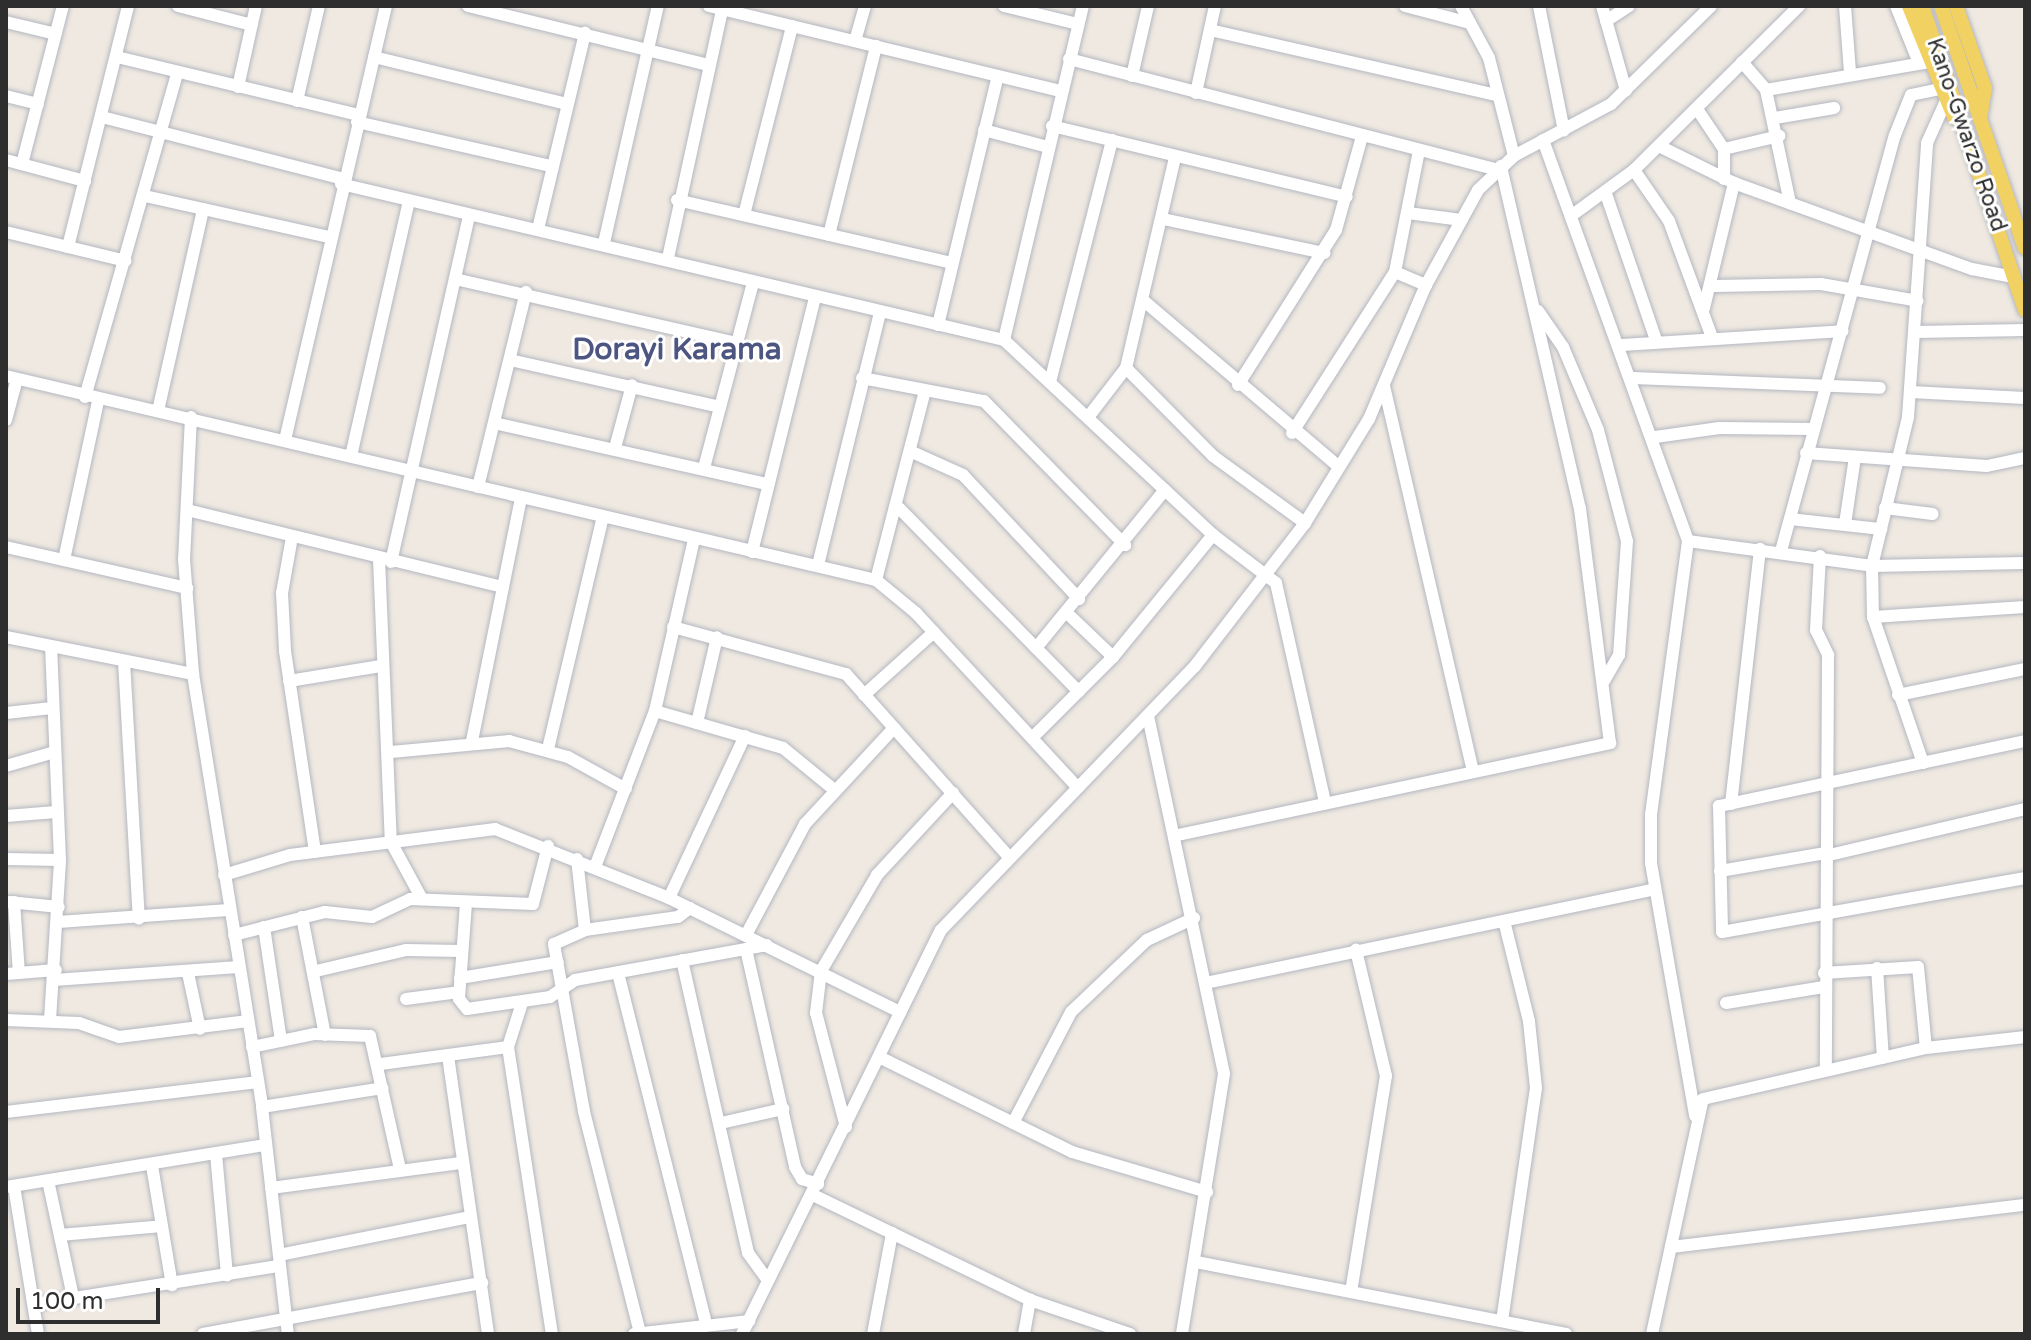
<!DOCTYPE html>
<html>
<head>
<meta charset="utf-8">
<style>
  body { margin:0 }
  #map { position:relative; width:2031px; height:1340px; overflow:hidden; background:#efe9e1; font-family:"Varela Round",sans-serif }
  div>[style] { position:absolute }
  [style*='--x'] { left:calc(var(--x)*1px); top:calc(var(--y)*1px); width:calc(var(--w)*1px); rotate:calc(var(--a)*1deg) }
  .roads { filter:drop-shadow(0 0 2px #b4b7c1) drop-shadow(0 0 2px #b4b7c1) }
  .minor>* { height:12px; margin:-6px; padding:0 6px; transform-origin:6px; border-radius:6px; background:#fff }
  .major>* { height:14px; margin:-7px; padding:0 7px; transform-origin:7px; border-radius:7px; background:#f2d163 }
  span { translate:-50% -50%; white-space:nowrap; text-align:center; line-height:1.15; -webkit-text-stroke:6px #fff; paint-order:stroke }
  .street-label { font-size:22px; color:#2e2e2e }
  .district-label { font-size:30px; color:#4d5680; font-weight:700 }
  .frame { position:absolute; inset:0; border:8px solid #2e2e2e; pointer-events:none }
  .scale { position:absolute; left:16px; top:1288px; width:144px; height:36px; box-sizing:border-box; border:4px solid #2e2e2e; border-top:0; padding-left:10px; font-size:24px; line-height:28px; white-space:nowrap; color:#2e2e2e; -webkit-text-stroke:6px #fff; paint-order:stroke }
</style>
</head>
<body>
<div id="map">
  <div class="roads">
    <div class="minor">
      <i style="--x:178;--y:6;--w:76;--a:14.4"></i>
      <i style="--x:468;--y:6;--w:248;--a:13.8"></i>
      <i style="--x:709;--y:6;--w:361;--a:13.6"></i>
      <i style="--x:1004;--y:6;--w:76;--a:13.7"></i>
      <i style="--x:1405;--y:6;--w:67;--a:14.7"></i>
      <i style="--x:1461;--y:6;--w:59;--a:61.7"></i>
      <i style="--x:1489;--y:58;--w:101;--a:75.7"></i>
      <i style="--x:1539;--y:6;--w:127;--a:78.7"></i>
      <i style="--x:1602;--y:6;--w:88;--a:74.2"></i>
      <i style="--x:1845;--y:6;--w:67;--a:85.7"></i>
      <i style="--x:1896;--y:6;--w:61;--a:68"></i>
      <i style="--x:1606;--y:21;--w:27;--a:-33"></i>
      <i style="--x:6;--y:22;--w:51;--a:13.5"></i>
      <i style="--x:1210;--y:30;--w:294;--a:12.8"></i>
      <i style="--x:855;--y:41;--w:36;--a:-74"></i>
      <i style="--x:117;--y:57;--w:249;--a:13.5"></i>
      <i style="--x:374;--y:57;--w:199;--a:13.7"></i>
      <i style="--x:1069;--y:59;--w:442;--a:14.5"></i>
      <i style="--x:1742;--y:62;--w:37;--a:49"></i>
      <i style="--x:1766;--y:90;--w:116;--a:78"></i>
      <i style="--x:1132;--y:76;--w:72;--a:-77.1"></i>
      <i style="--x:238;--y:87;--w:83;--a:-77.5"></i>
      <i style="--x:1766;--y:90;--w:166;--a:-9.7"></i>
      <i style="--x:1196;--y:93;--w:89;--a:-77.7"></i>
      <i style="--x:6;--y:96;--w:33;--a:14"></i>
      <i style="--x:297;--y:101;--w:98;--a:-77"></i>
      <i style="--x:1697;--y:109;--w:48;--a:56"></i>
      <i style="--x:1724;--y:149;--w:30;--a:90"></i>
      <i style="--x:102;--y:117;--w:249;--a:14.4"></i>
      <i style="--x:1775;--y:118;--w:60;--a:-9.6"></i>
      <i style="--x:357;--y:122;--w:199;--a:12.8"></i>
      <i style="--x:1052;--y:126;--w:303;--a:13.5"></i>
      <i style="--x:984;--y:130;--w:66;--a:14.9"></i>
      <i style="--x:1543;--y:140;--w:426;--a:70.1"></i>
      <i style="--x:1688;--y:541;--w:275;--a:97.7"></i>
      <i style="--x:1651;--y:814;--w:49;--a:90"></i>
      <i style="--x:1651;--y:863;--w:257;--a:80.1"></i>
      <i style="--x:1659;--y:146;--w:84;--a:26.3"></i>
      <i style="--x:1734;--y:183;--w:253;--a:19.9"></i>
      <i style="--x:1972;--y:269;--w:42;--a:11"></i>
      <i style="--x:1724;--y:149;--w:57;--a:-13.3"></i>
      <i style="--x:6;--y:160;--w:82;--a:14.9"></i>
      <i style="--x:22;--y:164;--w:163;--a:-75.5"></i>
      <i style="--x:1634;--y:170;--w:62;--a:55.5"></i>
      <i style="--x:1669;--y:221;--w:124;--a:69.7"></i>
      <i style="--x:341;--y:184;--w:681;--a:13.24"></i>
      <i style="--x:1004;--y:340;--w:286;--a:43"></i>
      <i style="--x:1213;--y:535;--w:79;--a:37.3"></i>
      <i style="--x:1276;--y:583;--w:224;--a:77.4"></i>
      <i style="--x:1606;--y:194;--w:157;--a:71.1"></i>
      <i style="--x:145;--y:196;--w:189;--a:12.6"></i>
      <i style="--x:677;--y:200;--w:281;--a:12.9"></i>
      <i style="--x:1408;--y:213;--w:54;--a:7.4"></i>
      <i style="--x:1575;--y:213;--w:73;--a:-36.1"></i>
      <i style="--x:1634;--y:170;--w:233;--a:-44.8"></i>
      <i style="--x:744;--y:215;--w:195;--a:-75.7"></i>
      <i style="--x:1163;--y:219;--w:165;--a:11.9"></i>
      <i style="--x:538;--y:229;--w:202;--a:-76.5"></i>
      <i style="--x:6;--y:232;--w:123;--a:13.6"></i>
      <i style="--x:829;--y:235;--w:195;--a:-76"></i>
      <i style="--x:604;--y:243;--w:243;--a:-77.2"></i>
      <i style="--x:68;--y:247;--w:248;--a:-76"></i>
      <i style="--x:668;--y:258;--w:258;--a:-77.7"></i>
      <i style="--x:1395;--y:272;--w:34;--a:23"></i>
      <i style="--x:455;--y:279;--w:288;--a:12.8"></i>
      <i style="--x:1715;--y:286;--w:106;--a:-1.1"></i>
      <i style="--x:1821;--y:284;--w:98;--a:9.9"></i>
      <i style="--x:1144;--y:301;--w:256;--a:40.4"></i>
      <i style="--x:1704;--y:308;--w:129;--a:-76.5"></i>
      <i style="--x:1538;--y:311;--w:44;--a:55.2"></i>
      <i style="--x:1563;--y:347;--w:90;--a:67.1"></i>
      <i style="--x:1598;--y:430;--w:115;--a:75.4"></i>
      <i style="--x:1627;--y:541;--w:114;--a:94"></i>
      <i style="--x:1619;--y:655;--w:30;--a:120"></i>
      <i style="--x:938;--y:325;--w:256;--a:-76.5"></i>
      <i style="--x:1916;--y:332;--w:109;--a:-1.1"></i>
      <i style="--x:1004;--y:340;--w:343;--a:-76.7"></i>
      <i style="--x:1622;--y:345;--w:221;--a:-3.6"></i>
      <i style="--x:510;--y:360;--w:215;--a:12.6"></i>
      <i style="--x:1126;--y:368;--w:124;--a:45.3"></i>
      <i style="--x:1213;--y:456;--w:114;--a:36.1"></i>
      <i style="--x:6;--y:376;--w:894;--a:13.2"></i>
      <i style="--x:876;--y:580;--w:52;--a:39.5"></i>
      <i style="--x:916;--y:613;--w:238;--a:47.2"></i>
      <i style="--x:862;--y:378;--w:124;--a:10.7"></i>
      <i style="--x:984;--y:401;--w:202;--a:45.6"></i>
      <i style="--x:1634;--y:378;--w:246;--a:2.3"></i>
      <i style="--x:1050;--y:382;--w:250;--a:-75.6"></i>
      <i style="--x:1238;--y:385;--w:183;--a:-57.7"></i>
      <i style="--x:1336;--y:230;--w:98;--a:-74.5"></i>
      <i style="--x:1384;--y:386;--w:394;--a:77"></i>
      <i style="--x:1911;--y:392;--w:114;--a:3"></i>
      <i style="--x:85;--y:397;--w:337;--a:-74.1"></i>
      <i style="--x:158;--y:411;--w:207;--a:-77.4"></i>
      <i style="--x:1089;--y:416;--w:61;--a:-52.4"></i>
      <i style="--x:1126;--y:368;--w:216;--a:-76.9"></i>
      <i style="--x:191;--y:417;--w:142;--a:92.8"></i>
      <i style="--x:184;--y:559;--w:115;--a:85.5"></i>
      <i style="--x:193;--y:674;--w:438;--a:80.9"></i>
      <i style="--x:262;--y:1107;--w:228;--a:83.5"></i>
      <i style="--x:6;--y:420;--w:42;--a:-75"></i>
      <i style="--x:494;--y:423;--w:281;--a:12.6"></i>
      <i style="--x:1292;--y:433;--w:191;--a:-57.4"></i>
      <i style="--x:1395;--y:272;--w:123;--a:-78.8"></i>
      <i style="--x:1655;--y:437;--w:65;--a:-8"></i>
      <i style="--x:1719;--y:428;--w:95;--a:0.6"></i>
      <i style="--x:285;--y:440;--w:446;--a:-76.9"></i>
      <i style="--x:615;--y:448;--w:65;--a:-74.9"></i>
      <i style="--x:912;--y:452;--w:56;--a:24.3"></i>
      <i style="--x:963;--y:475;--w:170;--a:46.9"></i>
      <i style="--x:1806;--y:453;--w:181;--a:4.1"></i>
      <i style="--x:1987;--y:466;--w:39;--a:-12"></i>
      <i style="--x:351;--y:456;--w:262;--a:-77.2"></i>
      <i style="--x:704;--y:468;--w:192;--a:-75.2"></i>
      <i style="--x:478;--y:487;--w:201;--a:-76.2"></i>
      <i style="--x:899;--y:508;--w:257;--a:45.6"></i>
      <i style="--x:1885;--y:508;--w:48;--a:7.1"></i>
      <i style="--x:187;--y:510;--w:325;--a:13.7"></i>
      <i style="--x:1790;--y:519;--w:92;--a:6.3"></i>
      <i style="--x:1845;--y:524;--w:68;--a:-81.5"></i>
      <i style="--x:292;--y:537;--w:57;--a:100.1"></i>
      <i style="--x:282;--y:593;--w:58;--a:87"></i>
      <i style="--x:285;--y:651;--w:203;--a:81.5"></i>
      <i style="--x:1688;--y:541;--w:186;--a:7.7"></i>
      <i style="--x:1872;--y:566;--w:153;--a:-1.1"></i>
      <i style="--x:6;--y:547;--w:186;--a:12.8"></i>
      <i style="--x:1781;--y:551;--w:431;--a:-74.7"></i>
      <i style="--x:1895;--y:135;--w:43;--a:-68.2"></i>
      <i style="--x:1911;--y:95;--w:30;--a:-12"></i>
      <i style="--x:752;--y:552;--w:262;--a:-76.1"></i>
      <i style="--x:1820;--y:556;--w:74;--a:93.1"></i>
      <i style="--x:1816;--y:630;--w:28;--a:64"></i>
      <i style="--x:1828;--y:655;--w:415;--a:90.3"></i>
      <i style="--x:379;--y:559;--w:283;--a:87.6"></i>
      <i style="--x:391;--y:842;--w:65;--a:61.5"></i>
      <i style="--x:64;--y:560;--w:163;--a:-77.9"></i>
      <i style="--x:391;--y:562;--w:356;--a:-77.3"></i>
      <i style="--x:818;--y:565;--w:260;--a:-76.2"></i>
      <i style="--x:876;--y:580;--w:196;--a:-75.5"></i>
      <i style="--x:1067;--y:613;--w:64;--a:43.7"></i>
      <i style="--x:1873;--y:617;--w:152;--a:-3.8"></i>
      <i style="--x:673;--y:627;--w:179;--a:15.2"></i>
      <i style="--x:846;--y:674;--w:246;--a:48.3"></i>
      <i style="--x:6;--y:637;--w:191;--a:11.2"></i>
      <i style="--x:1036;--y:648;--w:204;--a:-50.8"></i>
      <i style="--x:124;--y:661;--w:258;--a:86.7"></i>
      <i style="--x:289;--y:681;--w:93;--a:-9.3"></i>
      <i style="--x:864;--y:695;--w:94;--a:-42"></i>
      <i style="--x:1898;--y:695;--w:130;--a:-11.6"></i>
      <i style="--x:655;--y:711;--w:133;--a:16.1"></i>
      <i style="--x:783;--y:748;--w:63;--a:39.2"></i>
      <i style="--x:6;--y:713;--w:46;--a:-6.2"></i>
      <i style="--x:1148;--y:716;--w:366;--a:78"></i>
      <i style="--x:1224;--y:1074;--w:263;--a:99.2"></i>
      <i style="--x:697;--y:723;--w:88;--a:-76.9"></i>
      <i style="--x:1034;--y:736;--w:112;--a:-45"></i>
      <i style="--x:1113;--y:657;--w:158;--a:-50.7"></i>
      <i style="--x:472;--y:741;--w:248;--a:-78.6"></i>
      <i style="--x:2025;--y:741;--w:313;--a:168"></i>
      <i style="--x:1719;--y:806;--w:126;--a:88.6"></i>
      <i style="--x:1722;--y:932;--w:308;--a:-10.1"></i>
      <i style="--x:548;--y:749;--w:239;--a:-76.7"></i>
      <i style="--x:391;--y:752;--w:119;--a:-5.3"></i>
      <i style="--x:509;--y:741;--w:61;--a:15.2"></i>
      <i style="--x:568;--y:757;--w:66;--a:28.9"></i>
      <i style="--x:1923;--y:763;--w:154;--a:-108.9"></i>
      <i style="--x:1873;--y:617;--w:51;--a:-91.1"></i>
      <i style="--x:1872;--y:566;--w:153;--a:-76.4"></i>
      <i style="--x:1908;--y:417;--w:275;--a:-86"></i>
      <i style="--x:1927;--y:143;--w:44;--a:-65.8"></i>
      <i style="--x:6;--y:766;--w:47;--a:-16.1"></i>
      <i style="--x:1731;--y:804;--w:257;--a:-83.5"></i>
      <i style="--x:6;--y:816;--w:50;--a:-4.6"></i>
      <i style="--x:1178;--y:835;--w:442;--a:-12"></i>
      <i style="--x:1610;--y:743;--w:236;--a:-97.3"></i>
      <i style="--x:1580;--y:509;--w:352;--a:-103"></i>
      <i style="--x:1825;--y:856;--w:205;--a:-13.2"></i>
      <i style="--x:6;--y:859;--w:54;--a:1.1"></i>
      <i style="--x:577;--y:859;--w:71;--a:83.6"></i>
      <i style="--x:595;--y:867;--w:167;--a:-69"></i>
      <i style="--x:655;--y:711;--w:176;--a:-77.2"></i>
      <i style="--x:1720;--y:871;--w:107;--a:-9.7"></i>
      <i style="--x:224;--y:875;--w:69;--a:-16.9"></i>
      <i style="--x:290;--y:855;--w:207;--a:-7.2"></i>
      <i style="--x:495;--y:829;--w:187;--a:21.6"></i>
      <i style="--x:669;--y:898;--w:258;--a:26.3"></i>
      <i style="--x:669;--y:898;--w:179;--a:-64.9"></i>
      <i style="--x:9;--y:902;--w:50;--a:5.7"></i>
      <i style="--x:14;--y:902;--w:71;--a:86"></i>
      <i style="--x:466;--y:903;--w:96;--a:94.2"></i>
      <i style="--x:459;--y:999;--w:13;--a:51"></i>
      <i style="--x:467;--y:1009;--w:84;--a:-8.2"></i>
      <i style="--x:550;--y:997;--w:30;--a:-34"></i>
      <i style="--x:575;--y:980;--w:195;--a:-10.3"></i>
      <i style="--x:302;--y:917;--w:120;--a:79"></i>
      <i style="--x:58;--y:922;--w:171;--a:-4"></i>
      <i style="--x:264;--y:927;--w:115;--a:81.5"></i>
      <i style="--x:234;--y:935;--w:94;--a:-14.2"></i>
      <i style="--x:325;--y:912;--w:47;--a:6.1"></i>
      <i style="--x:372;--y:917;--w:42;--a:-25.3"></i>
      <i style="--x:410;--y:899;--w:123;--a:2.3"></i>
      <i style="--x:533;--y:904;--w:60;--a:-75.5"></i>
      <i style="--x:746;--y:935;--w:126;--a:-62"></i>
      <i style="--x:805;--y:824;--w:131;--a:-47.2"></i>
      <i style="--x:746;--y:949;--w:223;--a:77.3"></i>
      <i style="--x:795;--y:1167;--w:14;--a:60"></i>
      <i style="--x:802;--y:1179;--w:17;--a:17"></i>
      <i style="--x:682;--y:960;--w:300;--a:77.3"></i>
      <i style="--x:748;--y:1253;--w:34;--a:54"></i>
      <i style="--x:1877;--y:968;--w:90;--a:86.2"></i>
      <i style="--x:316;--y:971;--w:92;--a:-13.1"></i>
      <i style="--x:406;--y:950;--w:55;--a:1"></i>
      <i style="--x:188;--y:973;--w:57;--a:77.9"></i>
      <i style="--x:618;--y:973;--w:358;--a:75.9"></i>
      <i style="--x:1824;--y:973;--w:94;--a:-3.7"></i>
      <i style="--x:1918;--y:967;--w:81;--a:84.4"></i>
      <i style="--x:6;--y:974;--w:50;--a:-4.6"></i>
      <i style="--x:460;--y:978;--w:99;--a:-9.3"></i>
      <i style="--x:54;--y:980;--w:185;--a:-4"></i>
      <i style="--x:1206;--y:983;--w:458;--a:-11.8"></i>
      <i style="--x:406;--y:999;--w:53;--a:-7.5"></i>
      <i style="--x:522;--y:1003;--w:46;--a:107.7"></i>
      <i style="--x:508;--y:1047;--w:290;--a:81.3"></i>
      <i style="--x:1726;--y:1003;--w:99;--a:-9.3"></i>
      <i style="--x:6;--y:1020;--w:73;--a:2.4"></i>
      <i style="--x:79;--y:1023;--w:42;--a:19.3"></i>
      <i style="--x:119;--y:1037;--w:130;--a:-7.1"></i>
      <i style="--x:50;--y:1020;--w:160;--a:-86.4"></i>
      <i style="--x:60;--y:860;--w:212;--a:-92.4"></i>
      <i style="--x:252;--y:1047;--w:63;--a:-11.8"></i>
      <i style="--x:314;--y:1034;--w:56;--a:2"></i>
      <i style="--x:370;--y:1036;--w:136;--a:77.3"></i>
      <i style="--x:448;--y:1056;--w:281;--a:81.8"></i>
      <i style="--x:879;--y:1057;--w:215;--a:26.2"></i>
      <i style="--x:1072;--y:1152;--w:141;--a:16.5"></i>
      <i style="--x:381;--y:1064;--w:128;--a:-7.6"></i>
      <i style="--x:262;--y:1107;--w:122;--a:-8.9"></i>
      <i style="--x:6;--y:1112;--w:254;--a:-6.8"></i>
      <i style="--x:721;--y:1123;--w:64;--a:-12.7"></i>
      <i style="--x:1013;--y:1123;--w:125;--a:-62.4"></i>
      <i style="--x:1071;--y:1012;--w:105;--a:-43.5"></i>
      <i style="--x:1147;--y:940;--w:52;--a:-25.1"></i>
      <i style="--x:846;--y:1127;--w:118;--a:-104.7"></i>
      <i style="--x:816;--y:1013;--w:42;--a:-83.2"></i>
      <i style="--x:821;--y:971;--w:111;--a:-59.7"></i>
      <i style="--x:877;--y:875;--w:112;--a:-47.2"></i>
      <i style="--x:216;--y:1154;--w:122;--a:84.8"></i>
      <i style="--x:152;--y:1166;--w:121;--a:80.5"></i>
      <i style="--x:49;--y:1185;--w:115;--a:77.9"></i>
      <i style="--x:14;--y:1186;--w:150;--a:80.8"></i>
      <i style="--x:6;--y:1187;--w:263;--a:-9.2"></i>
      <i style="--x:271;--y:1188;--w:191;--a:-7.5"></i>
      <i style="--x:813;--y:1195;--w:241;--a:25.8"></i>
      <i style="--x:1030;--y:1300;--w:106;--a:18.8"></i>
      <i style="--x:60;--y:1235;--w:102;--a:-5"></i>
      <i style="--x:1671;--y:1247;--w:356;--a:-6.8"></i>
      <i style="--x:279;--y:1255;--w:195;--a:-11.3"></i>
      <i style="--x:1196;--y:1262;--w:377;--a:11"></i>
      <i style="--x:1351;--y:1292;--w:219;--a:-80.8"></i>
      <i style="--x:1386;--y:1076;--w:130;--a:-103.4"></i>
      <i style="--x:36;--y:1304;--w:247;--a:-8.9"></i>
      <i style="--x:1502;--y:1321;--w:235;--a:-81.7"></i>
      <i style="--x:1536;--y:1088;--w:67;--a:-96"></i>
      <i style="--x:1529;--y:1021;--w:103;--a:-104"></i>
      <i style="--x:640;--y:1333;--w:229;--a:-104.2"></i>
      <i style="--x:584;--y:1111;--w:170;--a:-100.2"></i>
      <i style="--x:554;--y:944;--w:34;--a:-24"></i>
      <i style="--x:585;--y:930;--w:94;--a:-8"></i>
      <i style="--x:678;--y:917;--w:15;--a:-37"></i>
      <i style="--x:203;--y:1334;--w:284;--a:-10.4"></i>
      <i style="--x:634;--y:1334;--w:116;--a:-6.4"></i>
      <i style="--x:742;--y:1334;--w:450;--a:-63.8"></i>
      <i style="--x:941;--y:930;--w:366;--a:-46.1"></i>
      <i style="--x:1195;--y:666;--w:180;--a:-52.4"></i>
      <i style="--x:1305;--y:523;--w:122;--a:-58.4"></i>
      <i style="--x:1369;--y:419;--w:146;--a:-67"></i>
      <i style="--x:1426;--y:285;--w:108;--a:-61.3"></i>
      <i style="--x:1478;--y:190;--w:50;--a:-43.4"></i>
      <i style="--x:1514;--y:156;--w:110;--a:-28.2"></i>
      <i style="--x:1611;--y:104;--w:140;--a:-44.4"></i>
      <i style="--x:873;--y:1334;--w:103;--a:-79.3"></i>
      <i style="--x:1024;--y:1334;--w:35;--a:-80"></i>
      <i style="--x:1652;--y:1334;--w:240;--a:-77.8"></i>
      <i style="--x:1703;--y:1099;--w:229;--a:-12.9"></i>
      <i style="--x:1926;--y:1048;--w:100;--a:-6.3"></i>
    </div>
    <div class="major">
      <i style="--x:1909;--y:6;--w:120;--a:67.9"></i>
      <i style="--x:1922;--y:6;--w:321;--a:71.3"></i>
      <i style="--x:1941;--y:6;--w:256;--a:70.9"></i>
      <i style="--x:1956;--y:6;--w:87;--a:70.5"></i>
      <i style="--x:1985;--y:88;--w:30;--a:99"></i>
    </div>
  </div>
  <div class="street-label">
    <span style="left:1966px;top:135px;rotate:71deg">Kano-Gwarzo Road</span>
  </div>
  <div class="district-label">
    <span style="left:677px;top:350px">Dorayi Karama</span>
  </div>
  <div class="frame"></div>
  <div class="scale">100 m</div>
</div>
</body>
</html>
